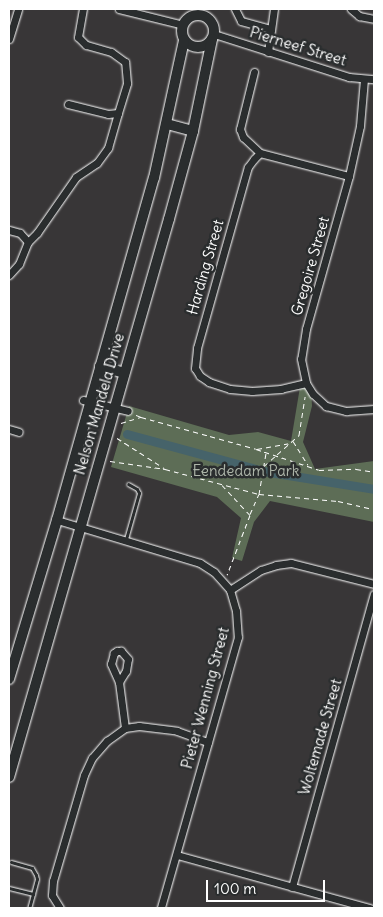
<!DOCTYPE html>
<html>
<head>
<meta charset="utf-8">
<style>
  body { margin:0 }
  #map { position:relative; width:383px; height:917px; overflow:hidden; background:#383637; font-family:Delius,sans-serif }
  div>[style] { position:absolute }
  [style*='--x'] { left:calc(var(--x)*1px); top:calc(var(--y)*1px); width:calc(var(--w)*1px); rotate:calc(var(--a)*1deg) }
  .green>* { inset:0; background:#5d6d56 }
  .canal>* { height:9px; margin:-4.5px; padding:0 4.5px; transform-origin:4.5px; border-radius:4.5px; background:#46636a }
  .path>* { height:1px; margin-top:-0.5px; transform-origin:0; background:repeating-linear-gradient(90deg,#fff 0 5px,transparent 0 9px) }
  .roads { filter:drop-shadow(0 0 1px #fff) drop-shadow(0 0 1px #fff) }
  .lane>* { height:3px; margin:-1.5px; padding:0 1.5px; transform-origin:1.5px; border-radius:1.5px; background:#2a2d2e }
  .street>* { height:7px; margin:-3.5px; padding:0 3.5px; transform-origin:3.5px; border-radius:3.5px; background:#2a2d2e }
  .secondary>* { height:10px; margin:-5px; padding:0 5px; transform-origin:5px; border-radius:5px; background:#2a2d2e }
  .secondary>.ring { margin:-5px; padding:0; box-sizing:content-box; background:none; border:10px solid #2a2d2e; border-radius:50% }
  span { translate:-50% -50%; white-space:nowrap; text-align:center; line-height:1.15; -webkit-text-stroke:5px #2a2d2e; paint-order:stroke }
  .street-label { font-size:15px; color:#fff }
  .park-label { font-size:15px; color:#aeb6aa }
  .frame { position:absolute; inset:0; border:10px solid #fff; pointer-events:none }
  .scale { position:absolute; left:206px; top:880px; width:119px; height:22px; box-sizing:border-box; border:2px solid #fff; border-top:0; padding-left:6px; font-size:15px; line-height:18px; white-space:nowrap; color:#fff; -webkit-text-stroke:4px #2a2d2e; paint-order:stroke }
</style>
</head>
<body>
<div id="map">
  <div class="green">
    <i style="clip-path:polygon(300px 387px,311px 388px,312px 406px,303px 442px,315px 469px,374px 461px,374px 522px,270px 501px,254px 522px,242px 561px,232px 558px,241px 518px,217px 497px,111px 467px,129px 406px,229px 435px,258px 432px,291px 441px)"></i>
  </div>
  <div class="canal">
    <i style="--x:127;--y:434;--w:141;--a:15.2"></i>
    <i style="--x:263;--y:471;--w:112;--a:9.2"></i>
  </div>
  <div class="path">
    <i style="--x:141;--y:417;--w:119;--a:15.5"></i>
    <i style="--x:256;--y:449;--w:66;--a:18.4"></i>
    <i style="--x:319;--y:470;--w:37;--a:-2"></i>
    <i style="--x:356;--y:469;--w:18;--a:9"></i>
    <i style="--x:121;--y:423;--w:21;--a:-17"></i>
    <i style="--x:141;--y:417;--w:8;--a:-157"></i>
    <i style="--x:117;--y:438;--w:56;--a:32.6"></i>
    <i style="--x:293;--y:441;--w:28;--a:58"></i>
    <i style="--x:257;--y:449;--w:34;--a:-10"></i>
    <i style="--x:110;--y:461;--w:56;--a:8.3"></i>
    <i style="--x:165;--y:469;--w:97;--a:14.9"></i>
    <i style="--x:259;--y:494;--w:79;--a:5.1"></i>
    <i style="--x:338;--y:501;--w:37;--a:13"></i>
    <i style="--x:264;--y:466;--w:47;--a:-41.5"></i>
    <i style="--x:299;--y:435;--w:39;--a:-81"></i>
    <i style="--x:222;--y:485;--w:41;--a:47"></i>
    <i style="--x:250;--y:515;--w:64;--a:111"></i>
    <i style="--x:250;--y:514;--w:22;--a:-66"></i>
    <i style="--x:259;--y:494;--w:42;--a:-80.3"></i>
  </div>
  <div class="roads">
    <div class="lane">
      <i style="--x:126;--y:539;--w:48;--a:-74.2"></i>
      <i style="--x:139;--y:493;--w:4;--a:-117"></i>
      <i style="--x:137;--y:489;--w:10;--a:-151"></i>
      <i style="--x:11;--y:862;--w:22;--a:16"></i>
      <i style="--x:32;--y:868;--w:8;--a:60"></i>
      <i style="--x:36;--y:875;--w:4;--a:76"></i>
      <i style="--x:37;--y:879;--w:30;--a:105"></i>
      <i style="--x:9;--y:888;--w:25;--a:14"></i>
    </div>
    <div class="street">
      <i style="--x:119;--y:9;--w:66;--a:14"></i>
      <i style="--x:235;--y:9;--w:13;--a:63"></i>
      <i style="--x:241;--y:21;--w:31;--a:15"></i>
      <i style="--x:351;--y:9;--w:11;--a:41"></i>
      <i style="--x:359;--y:16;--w:15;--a:11"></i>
      <i style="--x:214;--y:34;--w:142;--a:17.7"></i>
      <i style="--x:349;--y:77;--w:25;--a:5"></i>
      <i style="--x:9;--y:39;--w:31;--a:-73"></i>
      <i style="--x:268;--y:52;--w:43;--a:-82.1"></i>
      <i style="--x:254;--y:72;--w:59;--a:103.8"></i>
      <i style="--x:240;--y:129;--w:9;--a:69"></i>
      <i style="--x:243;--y:137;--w:23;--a:43"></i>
      <i style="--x:364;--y:79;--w:47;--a:94.9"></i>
      <i style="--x:360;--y:126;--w:51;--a:102.4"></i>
      <i style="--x:349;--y:176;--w:159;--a:105.7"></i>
      <i style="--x:306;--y:329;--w:30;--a:99"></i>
      <i style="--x:301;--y:359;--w:25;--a:78"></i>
      <i style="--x:306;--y:383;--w:13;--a:58"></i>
      <i style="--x:313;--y:394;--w:18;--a:43"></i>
      <i style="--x:326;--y:406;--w:21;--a:14"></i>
      <i style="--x:346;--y:411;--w:28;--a:-4"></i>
      <i style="--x:68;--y:104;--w:41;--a:14"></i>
      <i style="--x:108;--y:114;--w:10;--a:-6"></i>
      <i style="--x:118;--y:113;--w:31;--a:-73"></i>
      <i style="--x:127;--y:83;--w:21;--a:-95"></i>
      <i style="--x:125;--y:62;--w:17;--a:-144"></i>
      <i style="--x:111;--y:52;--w:26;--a:-164"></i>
      <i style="--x:86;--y:45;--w:11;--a:-135"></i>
      <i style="--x:78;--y:37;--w:28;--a:-80"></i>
      <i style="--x:9;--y:230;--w:11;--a:15"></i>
      <i style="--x:20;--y:233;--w:12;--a:48"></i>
      <i style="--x:9;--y:275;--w:15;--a:-48"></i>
      <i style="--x:19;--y:264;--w:24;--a:-68"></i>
      <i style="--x:28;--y:242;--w:13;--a:-45"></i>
      <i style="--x:37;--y:233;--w:68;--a:-55.1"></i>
      <i style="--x:76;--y:177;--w:25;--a:-34"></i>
      <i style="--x:97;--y:163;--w:19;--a:-54"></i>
      <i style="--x:108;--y:148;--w:36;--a:-74"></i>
      <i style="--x:306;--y:383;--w:26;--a:167"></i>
      <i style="--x:281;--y:389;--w:29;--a:176"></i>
      <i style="--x:252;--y:391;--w:22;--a:-175"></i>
      <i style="--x:230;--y:389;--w:22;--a:-162"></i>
      <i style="--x:209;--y:382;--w:11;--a:-146"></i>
      <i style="--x:200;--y:376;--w:9;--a:-122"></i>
      <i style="--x:195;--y:368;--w:20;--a:-84"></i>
      <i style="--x:197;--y:348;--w:188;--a:-74.3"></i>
      <i style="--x:248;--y:167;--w:10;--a:-53"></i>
      <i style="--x:254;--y:159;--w:8;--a:-45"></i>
      <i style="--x:260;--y:153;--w:92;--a:14.5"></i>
      <i style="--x:83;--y:400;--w:46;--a:13.7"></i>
      <i style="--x:9;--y:429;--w:10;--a:17"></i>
      <i style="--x:57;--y:520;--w:149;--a:16.7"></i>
      <i style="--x:200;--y:563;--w:17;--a:33"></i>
      <i style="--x:214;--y:572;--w:24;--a:48"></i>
      <i style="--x:230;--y:590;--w:22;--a:74"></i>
      <i style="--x:236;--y:611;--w:26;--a:86"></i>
      <i style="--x:238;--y:637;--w:282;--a:105.9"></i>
      <i style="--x:230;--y:590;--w:37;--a:-33"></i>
      <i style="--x:261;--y:570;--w:16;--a:-18"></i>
      <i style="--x:276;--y:565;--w:15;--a:-8"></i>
      <i style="--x:291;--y:563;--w:86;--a:14.2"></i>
      <i style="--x:119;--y:682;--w:13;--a:-58"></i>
      <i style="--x:126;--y:671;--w:12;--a:-81"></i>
      <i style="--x:128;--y:659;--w:11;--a:-131"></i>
      <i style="--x:121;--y:651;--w:4;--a:180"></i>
      <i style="--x:117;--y:651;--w:4;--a:146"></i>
      <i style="--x:114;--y:653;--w:11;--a:105"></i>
      <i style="--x:111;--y:664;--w:20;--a:66"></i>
      <i style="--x:119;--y:682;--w:46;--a:82.6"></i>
      <i style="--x:177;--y:855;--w:200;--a:15.4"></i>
      <i style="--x:292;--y:887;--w:304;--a:-74.4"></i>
      <i style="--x:60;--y:908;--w:15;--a:-122"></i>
      <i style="--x:52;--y:895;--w:14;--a:-86"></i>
      <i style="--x:53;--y:881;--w:110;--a:-73.7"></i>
      <i style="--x:84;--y:775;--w:19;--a:-65"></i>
      <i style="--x:92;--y:758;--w:23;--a:-49"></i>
      <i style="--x:107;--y:741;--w:22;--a:-36"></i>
      <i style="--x:125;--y:728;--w:14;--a:-8"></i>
      <i style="--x:139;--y:726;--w:38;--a:7"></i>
      <i style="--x:177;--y:731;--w:33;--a:20"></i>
    </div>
    <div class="secondary">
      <i class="ring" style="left:182px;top:15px;width:22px;height:22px"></i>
      <i style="--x:167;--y:124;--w:27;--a:15"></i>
      <i style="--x:100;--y:366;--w:25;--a:16"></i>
      <i style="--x:9;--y:679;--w:166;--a:-73.2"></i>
      <i style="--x:57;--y:520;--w:355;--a:-74.2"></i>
      <i style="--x:154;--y:178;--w:141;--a:-77.7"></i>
      <i style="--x:9;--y:777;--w:580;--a:-74"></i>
      <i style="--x:169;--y:219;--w:91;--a:-74.7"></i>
      <i style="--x:193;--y:131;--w:94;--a:-78.3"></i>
    </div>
  </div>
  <div class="street-label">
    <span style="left:298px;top:46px;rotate:17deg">Pierneef Street</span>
    <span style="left:310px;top:266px;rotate:-74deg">Gregoire Street</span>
    <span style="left:205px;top:267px;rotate:-74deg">Harding Street</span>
    <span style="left:99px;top:404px;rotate:-74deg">Nelson Mandela Drive</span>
    <span style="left:205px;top:698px;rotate:-75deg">Pieter Wenning Street</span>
    <span style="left:320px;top:737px;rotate:-74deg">Woltemade Street</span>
  </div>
  <div class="park-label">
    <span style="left:246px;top:471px">Eendedam Park</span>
  </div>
  <div class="frame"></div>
  <div class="scale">100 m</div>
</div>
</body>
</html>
